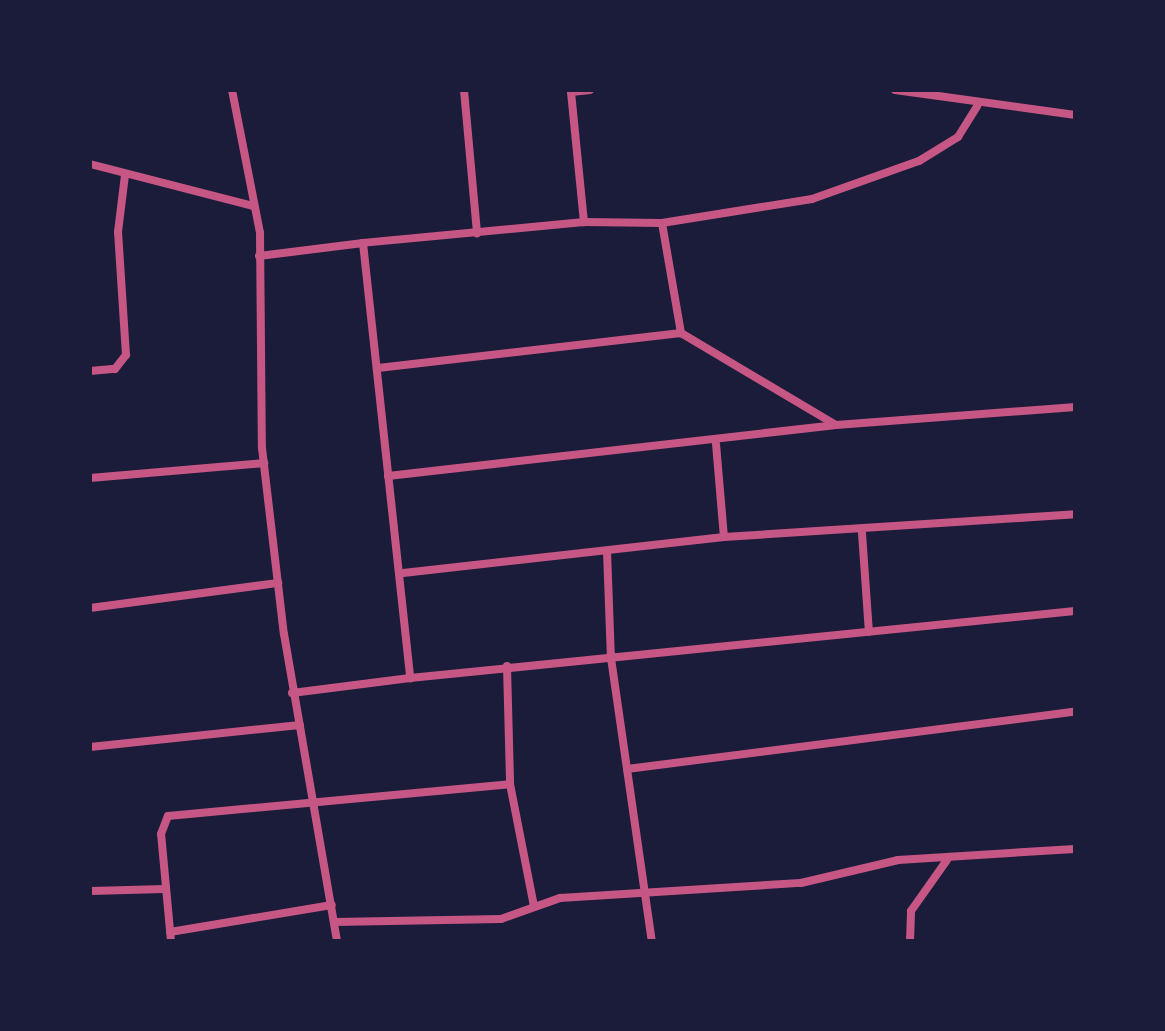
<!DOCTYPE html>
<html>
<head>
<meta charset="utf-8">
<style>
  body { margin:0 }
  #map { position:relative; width:1165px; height:1031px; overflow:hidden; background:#1b1b3a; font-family:Quicksand,sans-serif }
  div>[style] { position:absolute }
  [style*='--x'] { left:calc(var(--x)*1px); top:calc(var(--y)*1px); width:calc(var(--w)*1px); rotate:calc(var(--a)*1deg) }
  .minor>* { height:8px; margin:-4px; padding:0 4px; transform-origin:4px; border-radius:4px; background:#c65784 }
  span { translate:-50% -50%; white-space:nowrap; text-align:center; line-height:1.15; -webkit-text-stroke:9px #1b1b3a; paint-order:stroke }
  .frame { position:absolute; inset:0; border:92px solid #1b1b3a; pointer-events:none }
</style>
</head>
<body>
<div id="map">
  <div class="minor">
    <i style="--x:232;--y:90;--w:146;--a:78.9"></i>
    <i style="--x:260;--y:233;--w:215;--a:89.5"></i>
    <i style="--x:262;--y:448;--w:187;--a:83.3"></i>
    <i style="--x:284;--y:634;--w:312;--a:80.2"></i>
    <i style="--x:464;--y:90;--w:144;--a:84.8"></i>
    <i style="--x:590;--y:90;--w:19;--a:174"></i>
    <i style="--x:571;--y:92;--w:131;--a:84.3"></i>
    <i style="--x:584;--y:222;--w:78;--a:0.7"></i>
    <i style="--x:662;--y:223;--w:152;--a:-9.1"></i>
    <i style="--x:812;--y:199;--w:114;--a:-19.6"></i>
    <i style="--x:919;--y:161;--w:46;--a:-31.6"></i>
    <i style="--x:958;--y:137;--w:36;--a:-58"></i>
    <i style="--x:895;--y:90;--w:182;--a:7.9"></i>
    <i style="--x:90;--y:164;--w:169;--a:14.4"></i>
    <i style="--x:584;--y:222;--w:222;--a:174.6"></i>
    <i style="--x:363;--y:243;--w:438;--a:83.8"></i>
    <i style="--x:410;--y:678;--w:668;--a:-5.75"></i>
    <i style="--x:662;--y:223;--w:112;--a:80.2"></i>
    <i style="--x:681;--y:333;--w:180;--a:30.7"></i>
    <i style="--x:836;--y:425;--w:240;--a:-4.3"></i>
    <i style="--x:259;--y:256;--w:105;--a:-7.1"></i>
    <i style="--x:378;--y:368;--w:305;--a:-6.6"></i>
    <i style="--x:90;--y:371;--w:25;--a:-5"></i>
    <i style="--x:115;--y:369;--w:18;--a:-52"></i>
    <i style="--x:126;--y:355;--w:123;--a:-93.7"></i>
    <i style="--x:118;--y:232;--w:57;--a:-83"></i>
    <i style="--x:716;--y:444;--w:93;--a:85.1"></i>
    <i style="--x:388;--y:476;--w:449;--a:-6.5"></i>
    <i style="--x:90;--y:478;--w:175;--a:-4.9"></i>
    <i style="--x:862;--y:533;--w:99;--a:86"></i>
    <i style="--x:607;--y:551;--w:107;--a:87.9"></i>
    <i style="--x:611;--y:658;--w:286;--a:81.8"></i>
    <i style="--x:403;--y:573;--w:323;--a:-6.4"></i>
    <i style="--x:724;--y:537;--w:352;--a:-3.7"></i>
    <i style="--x:90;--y:608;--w:190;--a:-7.6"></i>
    <i style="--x:507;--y:666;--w:118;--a:88.5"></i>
    <i style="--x:510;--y:784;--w:124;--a:78.9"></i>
    <i style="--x:292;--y:693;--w:119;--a:-7.2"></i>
    <i style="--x:90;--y:747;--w:211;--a:-6"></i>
    <i style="--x:627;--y:769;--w:452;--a:-7.3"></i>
    <i style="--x:90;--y:891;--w:75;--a:-1.5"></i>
    <i style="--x:334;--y:922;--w:167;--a:-1"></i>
    <i style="--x:501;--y:919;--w:63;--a:-19.6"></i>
    <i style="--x:560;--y:898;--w:241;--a:-3.6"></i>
    <i style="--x:801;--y:883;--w:100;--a:-13.3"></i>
    <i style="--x:898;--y:860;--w:177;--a:-3.6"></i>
    <i style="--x:170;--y:932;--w:164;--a:-9.5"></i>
    <i style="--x:171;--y:941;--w:107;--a:-95.3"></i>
    <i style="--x:161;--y:834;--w:19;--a:-69"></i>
    <i style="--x:168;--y:816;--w:343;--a:-5.3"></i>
    <i style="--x:910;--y:941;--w:30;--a:-88"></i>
    <i style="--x:911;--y:911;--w:62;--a:-54.8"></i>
  </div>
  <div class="frame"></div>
</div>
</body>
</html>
